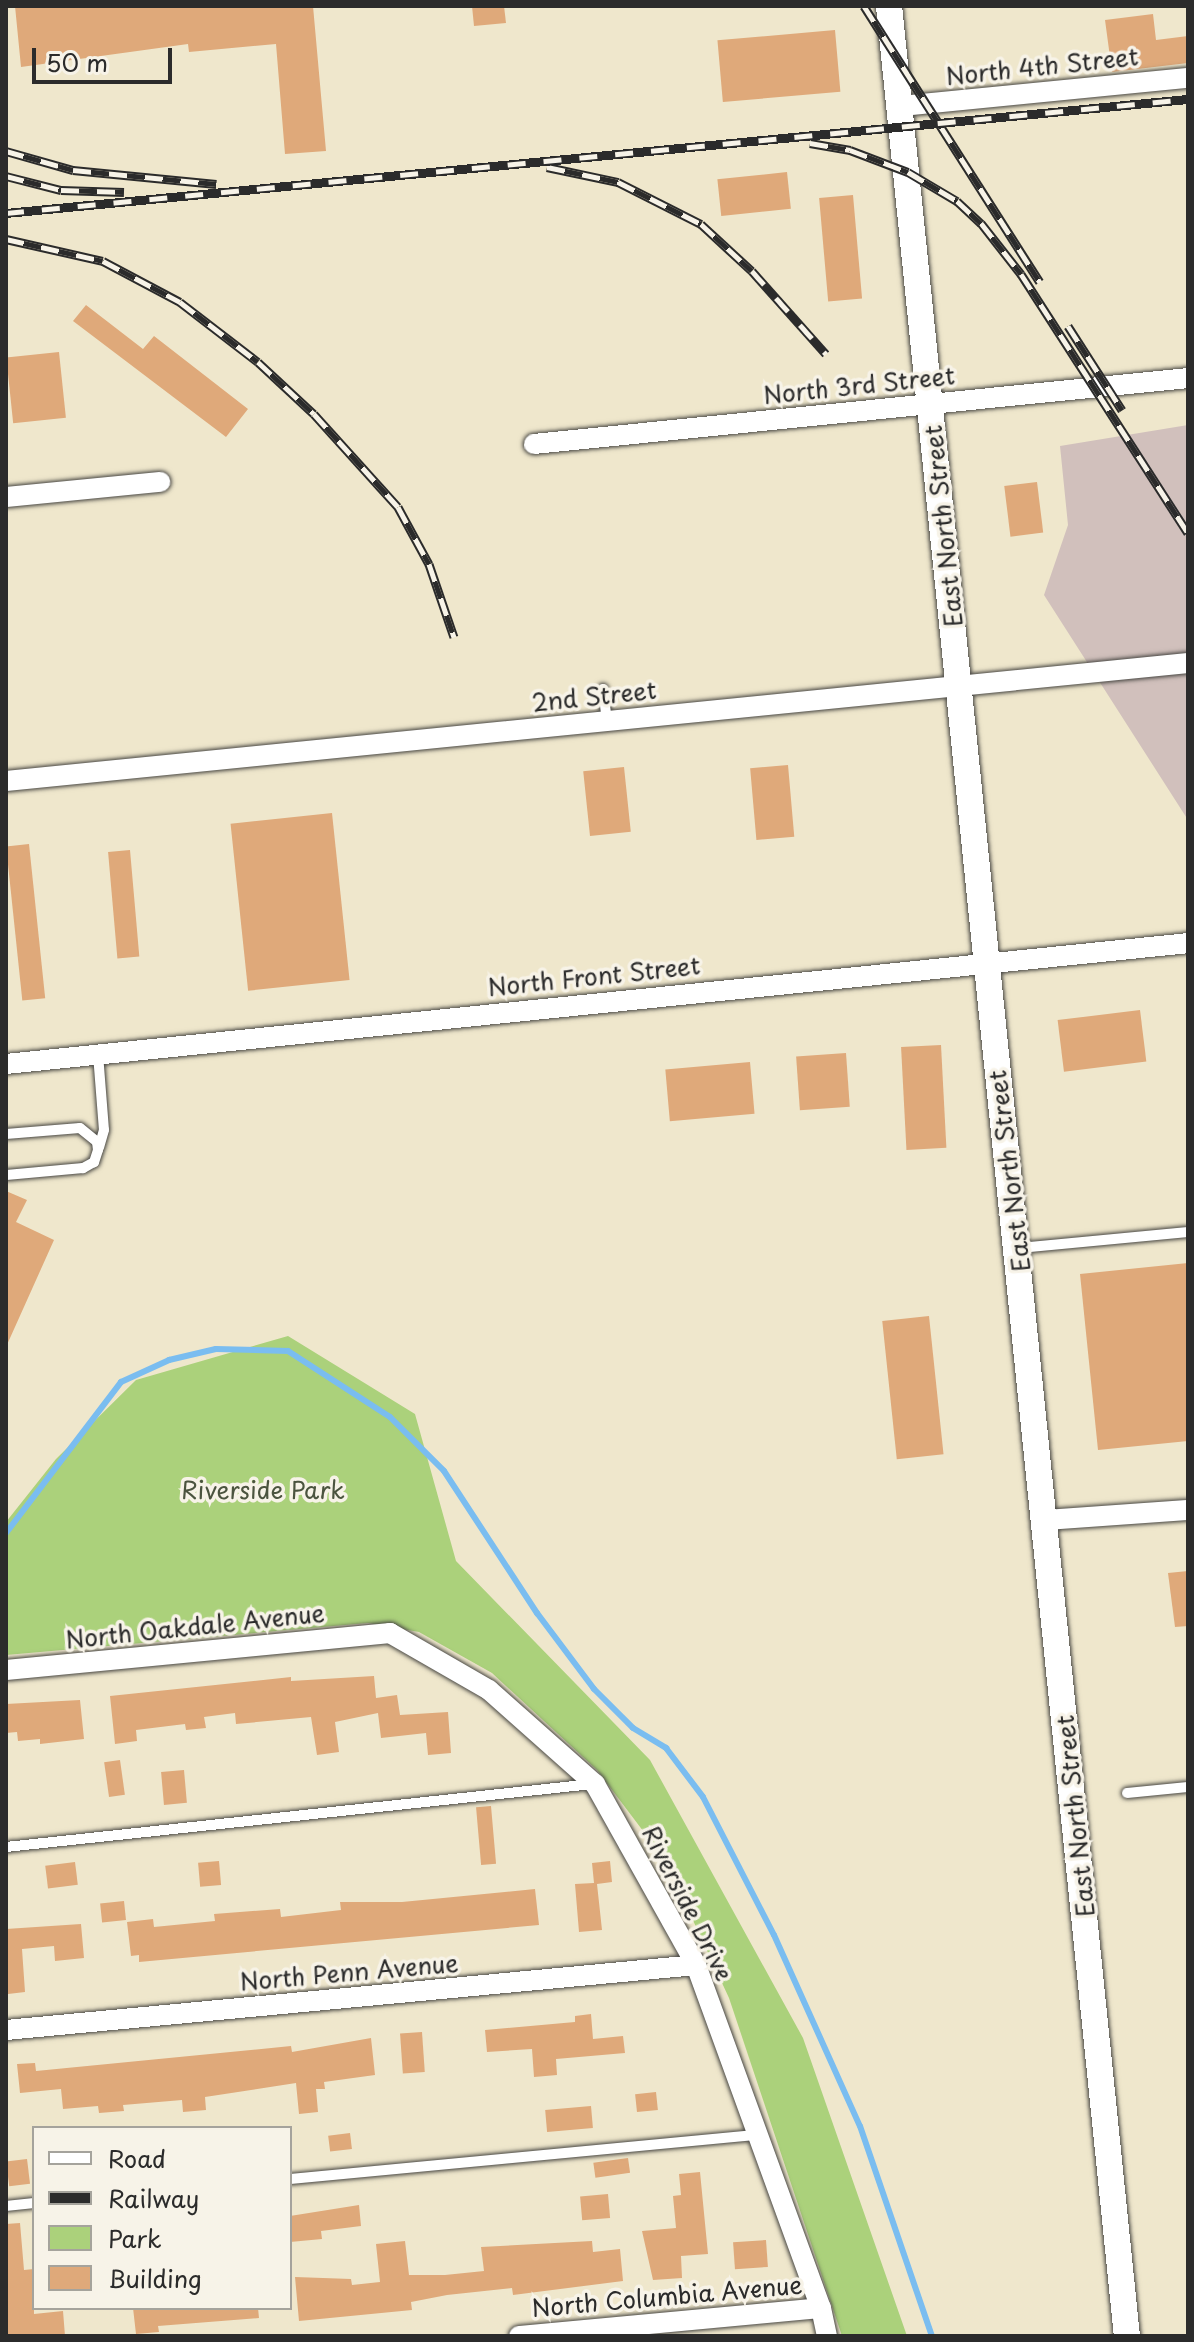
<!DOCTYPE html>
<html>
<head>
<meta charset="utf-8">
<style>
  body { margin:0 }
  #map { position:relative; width:1194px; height:2342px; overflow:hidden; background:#efe7cc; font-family:"Playpen Sans",sans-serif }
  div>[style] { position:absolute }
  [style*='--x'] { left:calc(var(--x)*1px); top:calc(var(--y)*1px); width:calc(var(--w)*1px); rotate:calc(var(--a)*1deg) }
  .industrial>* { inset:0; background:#d1c0bc }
  .green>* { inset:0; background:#abd17b }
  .stream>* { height:6px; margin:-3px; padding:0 3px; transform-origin:3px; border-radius:3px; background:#7abdf0 }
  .building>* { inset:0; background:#dfa97a; transform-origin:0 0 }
  .roads { filter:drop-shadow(0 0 2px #484743) drop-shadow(0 0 2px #484743) }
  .service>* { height:10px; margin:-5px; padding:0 5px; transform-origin:5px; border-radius:5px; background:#fff }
  .minor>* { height:20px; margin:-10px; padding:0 10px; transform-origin:10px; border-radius:10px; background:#fff }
  .tertiary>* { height:26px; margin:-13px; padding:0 13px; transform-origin:13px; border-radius:13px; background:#fff }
  .rail>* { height:9px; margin-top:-4.5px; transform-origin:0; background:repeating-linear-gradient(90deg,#f7f3e8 0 18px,#2b2b2b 0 36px); box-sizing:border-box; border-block:2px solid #2b2b2b }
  span { translate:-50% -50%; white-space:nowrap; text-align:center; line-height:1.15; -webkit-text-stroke:7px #f7f3e8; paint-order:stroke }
  .street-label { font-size:24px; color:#2b2b2b }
  .park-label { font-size:24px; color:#4b543f }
  .frame { position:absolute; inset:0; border:8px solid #2b2b2b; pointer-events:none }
  .legend { position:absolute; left:32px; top:2126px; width:260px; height:184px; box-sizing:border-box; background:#f7f3e8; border:2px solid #a5a39c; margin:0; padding:10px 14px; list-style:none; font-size:24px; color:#2b2b2b }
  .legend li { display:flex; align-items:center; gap:16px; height:40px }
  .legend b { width:40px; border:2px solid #a5a39c }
  .scale { position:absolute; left:32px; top:48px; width:140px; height:36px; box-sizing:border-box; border:4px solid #2b2b2b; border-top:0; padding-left:10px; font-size:24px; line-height:28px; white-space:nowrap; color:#2b2b2b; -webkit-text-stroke:6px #f7f3e8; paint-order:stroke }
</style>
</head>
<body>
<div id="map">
  <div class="industrial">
    <i style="clip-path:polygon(1188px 425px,1188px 820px,1044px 595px,1068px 525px,1060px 446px)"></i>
  </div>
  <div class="green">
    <i style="clip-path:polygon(288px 1336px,415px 1414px,456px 1561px,650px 1760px,803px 2038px,907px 2336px,842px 2336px,729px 1998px,665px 1860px,597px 1770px,492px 1673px,419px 1632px,368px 1623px,6px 1655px,6px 1522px,56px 1459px,136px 1380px)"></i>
  </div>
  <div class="stream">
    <i style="--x:6;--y:1533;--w:190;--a:-52.7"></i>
    <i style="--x:121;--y:1382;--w:53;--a:-24.6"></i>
    <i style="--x:169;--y:1360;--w:48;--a:-13.2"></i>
    <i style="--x:216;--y:1349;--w:72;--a:1.6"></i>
    <i style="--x:288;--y:1351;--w:121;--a:32.9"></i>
    <i style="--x:390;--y:1417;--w:76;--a:45"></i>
    <i style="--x:444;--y:1471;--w:170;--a:56.8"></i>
    <i style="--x:537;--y:1613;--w:95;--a:53.1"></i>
    <i style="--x:594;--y:1689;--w:55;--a:45"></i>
    <i style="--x:633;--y:1728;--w:39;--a:31"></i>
    <i style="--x:666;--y:1748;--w:61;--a:52.9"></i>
    <i style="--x:703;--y:1797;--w:155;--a:62.8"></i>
    <i style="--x:774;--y:1935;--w:209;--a:65.8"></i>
    <i style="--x:860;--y:2126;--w:222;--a:71.1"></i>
  </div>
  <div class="building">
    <i style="clip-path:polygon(15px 6px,313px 6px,326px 151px,285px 154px,276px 44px,189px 52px,188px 44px,21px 67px)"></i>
    <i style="clip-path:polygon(472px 6px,504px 6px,506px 23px,474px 26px)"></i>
    <i style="clip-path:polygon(1153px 14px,1156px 40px,1188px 36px,1188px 63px,1112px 72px,1105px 20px)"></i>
    <i style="left:835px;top:30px;width:62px;height:118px;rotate:85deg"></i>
    <i style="left:787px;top:172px;width:37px;height:70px;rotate:84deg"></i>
    <i style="left:853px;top:195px;width:104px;height:34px;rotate:85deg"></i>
    <i style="clip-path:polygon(86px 305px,143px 349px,154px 336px,248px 409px,226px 437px,73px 321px)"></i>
    <i style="left:59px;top:352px;width:66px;height:53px;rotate:84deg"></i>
    <i style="left:1037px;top:482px;width:51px;height:33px;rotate:83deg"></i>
    <i style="left:788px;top:765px;width:72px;height:38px;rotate:85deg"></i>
    <i style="left:624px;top:767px;width:65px;height:41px;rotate:84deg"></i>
    <i style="left:332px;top:813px;width:168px;height:102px;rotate:84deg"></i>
    <i style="left:29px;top:844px;width:155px;height:23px;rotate:84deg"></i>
    <i style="left:130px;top:850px;width:107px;height:22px;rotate:85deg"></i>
    <i style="left:1140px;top:1010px;width:52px;height:83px;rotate:83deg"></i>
    <i style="left:941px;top:1045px;width:103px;height:40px;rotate:87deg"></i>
    <i style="left:846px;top:1053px;width:54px;height:50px;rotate:86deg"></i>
    <i style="left:750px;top:1062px;width:52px;height:85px;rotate:85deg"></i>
    <i style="clip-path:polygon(6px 1191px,27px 1200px,16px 1222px,54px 1240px,6px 1347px)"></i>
    <i style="clip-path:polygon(1188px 1263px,1188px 1441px,1098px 1450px,1080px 1274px)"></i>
    <i style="left:929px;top:1316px;width:139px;height:47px;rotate:84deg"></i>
    <i style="clip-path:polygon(1188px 1571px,1188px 1626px,1175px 1627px,1168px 1573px)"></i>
    <i style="clip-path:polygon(374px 1676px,376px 1698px,397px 1695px,400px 1715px,448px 1712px,451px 1753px,428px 1755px,426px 1733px,381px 1738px,378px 1713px,335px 1722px,339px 1752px,317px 1755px,311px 1717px,236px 1724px,235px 1713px,204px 1717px,206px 1728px,186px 1730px,185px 1724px,136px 1730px,137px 1741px,115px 1744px,110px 1696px,291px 1677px,291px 1681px)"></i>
    <i style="clip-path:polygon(80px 1700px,84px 1739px,40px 1744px,40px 1739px,18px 1741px,17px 1732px,6px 1733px,6px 1704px)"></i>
    <i style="left:120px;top:1760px;width:35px;height:16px;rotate:82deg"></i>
    <i style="left:184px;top:1770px;width:33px;height:23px;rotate:85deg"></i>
    <i style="left:491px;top:1806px;width:58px;height:15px;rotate:85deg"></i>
    <i style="left:219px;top:1861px;width:24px;height:21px;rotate:85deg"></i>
    <i style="clip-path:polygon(610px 1861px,612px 1882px,597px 1884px,602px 1930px,579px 1932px,575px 1884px,594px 1883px,592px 1863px)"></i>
    <i style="left:75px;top:1862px;width:23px;height:30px;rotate:83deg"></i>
    <i style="clip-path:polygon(535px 1889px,539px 1925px,139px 1962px,139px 1955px,131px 1956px,127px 1922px,153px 1919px,154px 1927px,215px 1921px,214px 1914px,280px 1909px,281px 1917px,341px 1910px,340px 1902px,402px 1902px)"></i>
    <i style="left:124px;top:1901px;width:19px;height:24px;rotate:84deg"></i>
    <i style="clip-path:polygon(81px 1924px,84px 1958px,55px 1961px,54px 1946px,22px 1949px,25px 1992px,8px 1994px,6px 1929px)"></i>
    <i style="clip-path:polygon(591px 2014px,593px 2039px,623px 2036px,625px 2053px,556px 2059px,557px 2075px,534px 2077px,532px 2049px,487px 2052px,485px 2030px,575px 2022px,575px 2016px)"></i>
    <i style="left:422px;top:2032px;width:40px;height:22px;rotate:86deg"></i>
    <i style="clip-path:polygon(371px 2038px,375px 2075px,324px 2082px,325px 2089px,316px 2089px,318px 2112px,299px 2114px,296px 2083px,205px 2097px,206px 2110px,183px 2112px,182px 2100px,123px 2105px,124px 2111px,99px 2113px,98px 2106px,63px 2109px,61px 2089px,20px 2093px,17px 2064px,35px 2063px,36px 2071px,291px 2046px,292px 2052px)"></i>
    <i style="left:656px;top:2092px;width:18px;height:21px;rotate:84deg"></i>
    <i style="left:591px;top:2106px;width:22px;height:46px;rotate:85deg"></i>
    <i style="left:350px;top:2133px;width:16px;height:22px;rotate:83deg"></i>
    <i style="left:628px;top:2158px;width:15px;height:35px;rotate:82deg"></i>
    <i style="left:27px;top:2159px;width:25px;height:21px;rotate:83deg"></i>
    <i style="clip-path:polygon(700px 2172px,708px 2254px,681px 2256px,682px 2278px,653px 2280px,642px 2231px,676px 2228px,673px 2196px,681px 2195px,679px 2174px)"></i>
    <i style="left:608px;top:2194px;width:24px;height:28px;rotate:85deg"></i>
    <i style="clip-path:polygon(359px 2205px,361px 2226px,321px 2231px,322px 2239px,290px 2242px,290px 2216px)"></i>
    <i style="clip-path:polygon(20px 2223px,24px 2270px,34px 2269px,34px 2314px,63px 2311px,65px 2336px,7px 2336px,6px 2224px)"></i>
    <i style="left:766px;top:2240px;width:27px;height:33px;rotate:86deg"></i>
    <i style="clip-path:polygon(405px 2241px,409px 2275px,445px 2275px,484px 2271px,481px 2247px,592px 2241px,593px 2252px,620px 2249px,623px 2281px,513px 2295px,512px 2288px,447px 2295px,411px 2302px,412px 2310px,299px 2321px,295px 2277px,351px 2279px,352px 2285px,380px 2282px,376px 2244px)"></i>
    <i style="clip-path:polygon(133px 2308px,258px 2308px,259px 2318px,158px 2326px,159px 2332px,136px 2334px)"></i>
  </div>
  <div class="roads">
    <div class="service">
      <i style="--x:603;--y:689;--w:32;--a:83"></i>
      <i style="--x:98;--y:1054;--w:76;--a:85.5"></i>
      <i style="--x:104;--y:1130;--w:18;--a:106"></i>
      <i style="--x:6;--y:1134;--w:74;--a:-4.6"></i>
      <i style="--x:80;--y:1128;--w:22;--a:39"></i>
      <i style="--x:97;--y:1142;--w:8;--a:83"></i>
      <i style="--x:98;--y:1150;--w:13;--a:108"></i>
      <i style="--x:94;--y:1162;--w:13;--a:151"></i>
      <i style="--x:83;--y:1168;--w:77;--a:174.8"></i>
      <i style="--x:1019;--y:1248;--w:170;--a:-5.4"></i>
      <i style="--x:1127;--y:1793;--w:61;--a:-5.6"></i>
      <i style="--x:6;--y:1847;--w:590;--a:-6.13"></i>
      <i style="--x:290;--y:2179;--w:470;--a:-5.4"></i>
      <i style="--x:6;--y:2206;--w:28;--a:-6"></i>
    </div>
    <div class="minor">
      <i style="--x:901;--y:106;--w:288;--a:-5.6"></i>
      <i style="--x:534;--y:444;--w:657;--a:-5.76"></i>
      <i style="--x:6;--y:497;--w:155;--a:-5.6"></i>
      <i style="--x:6;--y:781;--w:1188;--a:-5.7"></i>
      <i style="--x:6;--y:1064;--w:1188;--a:-5.84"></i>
      <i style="--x:1045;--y:1520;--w:143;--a:-4"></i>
      <i style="--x:6;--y:1670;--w:386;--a:-5.5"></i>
      <i style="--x:390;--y:1633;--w:114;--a:29.9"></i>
      <i style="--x:489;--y:1690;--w:142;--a:41.6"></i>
      <i style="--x:595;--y:1784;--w:207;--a:60.8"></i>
      <i style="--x:696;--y:1965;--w:365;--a:70"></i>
      <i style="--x:821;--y:2308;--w:29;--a:78"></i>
      <i style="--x:6;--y:2030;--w:693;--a:-5.38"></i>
      <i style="--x:519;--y:2336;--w:303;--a:-5.3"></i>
    </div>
    <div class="tertiary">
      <i style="--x:889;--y:6;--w:2342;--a:84.17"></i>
    </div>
  </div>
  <div class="rail">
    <i style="--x:864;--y:6;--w:327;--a:57.5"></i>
    <i style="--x:810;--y:143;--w:41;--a:9.9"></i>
    <i style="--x:850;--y:150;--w:62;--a:20.8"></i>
    <i style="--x:908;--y:172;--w:57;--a:30.6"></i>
    <i style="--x:957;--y:201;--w:33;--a:43"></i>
    <i style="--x:981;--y:223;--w:65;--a:51.9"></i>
    <i style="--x:1021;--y:274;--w:308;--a:57.2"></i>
    <i style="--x:6;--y:151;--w:70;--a:15.8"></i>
    <i style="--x:73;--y:170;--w:144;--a:5.6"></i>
    <i style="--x:547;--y:167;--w:73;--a:11.9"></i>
    <i style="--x:618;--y:182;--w:93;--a:26.8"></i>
    <i style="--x:701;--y:224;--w:69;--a:42.7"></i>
    <i style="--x:752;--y:271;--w:111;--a:48.3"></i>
    <i style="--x:6;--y:176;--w:57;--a:14.3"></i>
    <i style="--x:61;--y:190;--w:63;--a:1.8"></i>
    <i style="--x:6;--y:213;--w:1187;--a:-5.51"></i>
    <i style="--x:6;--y:239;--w:99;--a:12.8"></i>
    <i style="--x:103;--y:261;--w:87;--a:28"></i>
    <i style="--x:180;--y:302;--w:98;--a:37.6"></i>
    <i style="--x:258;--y:362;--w:76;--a:42.9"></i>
    <i style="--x:314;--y:414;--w:125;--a:47.9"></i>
    <i style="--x:398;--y:507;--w:65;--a:61.5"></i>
    <i style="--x:429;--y:564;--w:77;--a:71.1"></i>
    <i style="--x:1068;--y:326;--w:100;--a:57.3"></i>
  </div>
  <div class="street-label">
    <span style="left:1042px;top:66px;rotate:-6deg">North 4th Street</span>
    <span style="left:859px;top:385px;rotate:-6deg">North 3rd Street</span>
    <span style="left:943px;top:526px;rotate:-96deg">East North Street</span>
    <span style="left:594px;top:696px;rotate:-6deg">2nd Street</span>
    <span style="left:594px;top:976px;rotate:-6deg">North Front Street</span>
    <span style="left:1009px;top:1171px;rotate:-97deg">East North Street</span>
    <span style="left:195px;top:1626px;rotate:-6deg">North Oakdale Avenue</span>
    <span style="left:1075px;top:1816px;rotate:-96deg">East North Street</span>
    <span style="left:688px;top:1903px;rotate:63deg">Riverside Drive</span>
    <span style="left:349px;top:1972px;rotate:-5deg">North Penn Avenue</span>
    <span style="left:667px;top:2296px;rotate:-5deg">North Columbia Avenue</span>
  </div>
  <div class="park-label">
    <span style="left:263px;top:1490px">Riverside Park</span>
  </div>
  <div class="frame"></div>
  <ul class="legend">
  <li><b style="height:10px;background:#fff"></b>Road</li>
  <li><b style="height:10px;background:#2b2b2b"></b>Railway</li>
  <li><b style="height:22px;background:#abd17b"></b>Park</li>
  <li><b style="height:22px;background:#dfa97a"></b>Building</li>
  </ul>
  <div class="scale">50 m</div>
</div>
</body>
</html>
